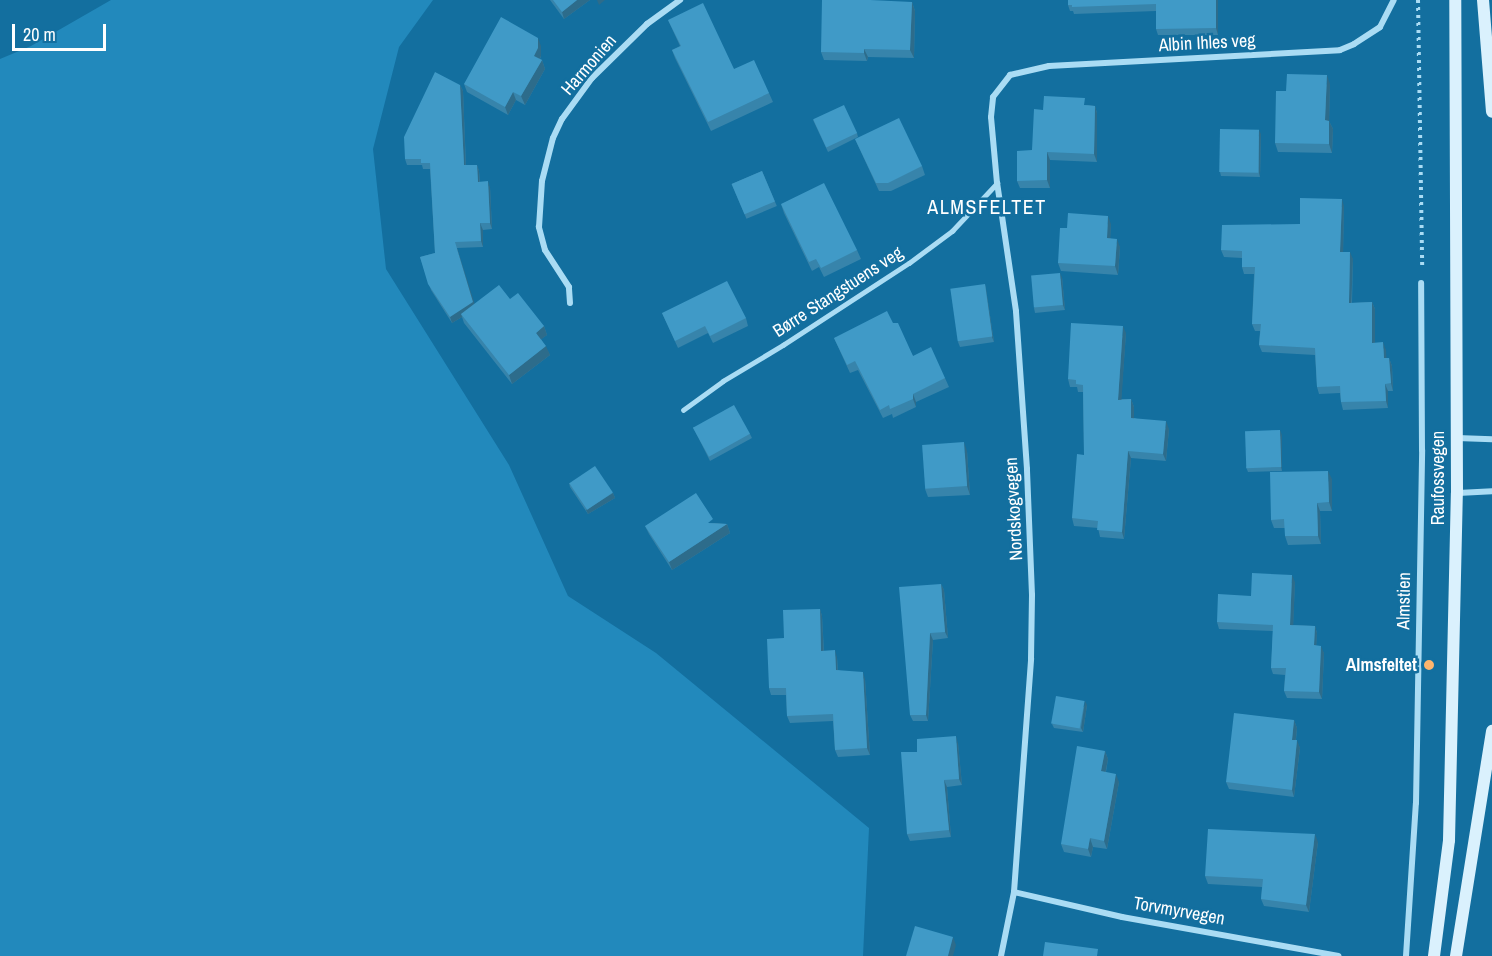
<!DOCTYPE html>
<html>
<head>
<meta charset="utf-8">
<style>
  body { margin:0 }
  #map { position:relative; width:1492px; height:956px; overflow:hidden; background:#136f9f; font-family:"Archivo Narrow",sans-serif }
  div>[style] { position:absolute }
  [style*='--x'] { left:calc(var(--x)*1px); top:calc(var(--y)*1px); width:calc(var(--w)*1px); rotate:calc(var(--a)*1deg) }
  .green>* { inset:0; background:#2289bc }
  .path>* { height:4px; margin-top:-2px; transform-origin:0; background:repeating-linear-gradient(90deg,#aadcf4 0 3px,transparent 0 7.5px) }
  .lane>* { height:4.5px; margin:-2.25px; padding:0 2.25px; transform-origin:2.25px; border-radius:2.25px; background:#aadcf4 }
  .street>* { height:6px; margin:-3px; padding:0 3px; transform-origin:3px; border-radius:3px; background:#aadcf4 }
  .secondary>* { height:12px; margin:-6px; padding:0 6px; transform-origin:6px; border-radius:6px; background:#daf1fd }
  .wall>* { inset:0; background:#3784ab; transform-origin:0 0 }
  .shaded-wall>* { inset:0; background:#2d6c8b }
  .building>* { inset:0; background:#409ac7; transform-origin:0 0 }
  .dots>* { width:16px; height:16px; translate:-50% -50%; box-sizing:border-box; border:3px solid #136f9f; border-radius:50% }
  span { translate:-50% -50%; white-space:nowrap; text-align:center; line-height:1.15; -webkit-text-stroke:5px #136f9f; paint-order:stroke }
  .street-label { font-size:18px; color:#fff }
  .poi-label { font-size:18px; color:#fff; font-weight:700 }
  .right { translate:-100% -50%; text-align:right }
  .neighbourhood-label { font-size:20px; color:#fff; letter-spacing:1.5px }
  .scale { position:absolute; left:12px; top:24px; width:94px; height:27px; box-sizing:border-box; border:3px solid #fff; border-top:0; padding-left:8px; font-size:18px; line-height:21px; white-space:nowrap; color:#fff; -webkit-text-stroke:4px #136f9f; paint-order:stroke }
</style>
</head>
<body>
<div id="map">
  <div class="green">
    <i style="clip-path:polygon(111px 0,433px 0,399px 47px,373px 149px,386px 269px,509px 465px,568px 596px,656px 653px,869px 828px,863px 956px,0 956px,0 59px,31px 46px)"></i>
  </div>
  <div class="path">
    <i style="--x:1418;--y:0;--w:266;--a:89.1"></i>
  </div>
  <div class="lane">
    <i style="--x:683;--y:410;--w:49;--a:-35.9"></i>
    <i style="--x:723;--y:381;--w:70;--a:-31"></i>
    <i style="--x:783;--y:345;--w:150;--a:-33.1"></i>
    <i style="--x:909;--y:263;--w:54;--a:-36.7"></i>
    <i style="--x:952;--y:231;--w:66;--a:-46.8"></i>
  </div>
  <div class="street">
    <i style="--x:570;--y:303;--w:16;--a:-94"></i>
    <i style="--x:569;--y:287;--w:44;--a:-123"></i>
    <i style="--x:545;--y:250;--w:24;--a:-105"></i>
    <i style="--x:539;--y:227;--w:46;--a:-86.3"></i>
    <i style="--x:542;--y:181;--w:44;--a:-75.7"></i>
    <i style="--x:553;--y:138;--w:21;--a:-65"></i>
    <i style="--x:562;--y:119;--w:51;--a:-53.8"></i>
    <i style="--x:592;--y:78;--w:77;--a:-44.5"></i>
    <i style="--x:647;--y:24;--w:41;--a:-36"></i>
    <i style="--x:1457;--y:438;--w:35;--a:2"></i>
    <i style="--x:1458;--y:493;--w:34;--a:-3"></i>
    <i style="--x:1014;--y:892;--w:111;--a:13"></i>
    <i style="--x:1122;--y:917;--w:220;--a:10.2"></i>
    <i style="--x:1001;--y:956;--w:65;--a:-78.5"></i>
    <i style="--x:1014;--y:892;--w:234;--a:-85.8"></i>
    <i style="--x:1031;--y:659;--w:64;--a:-89.1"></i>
    <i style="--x:1032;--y:595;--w:126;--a:-92.3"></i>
    <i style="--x:1027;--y:469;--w:158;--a:-94"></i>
    <i style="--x:1016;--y:311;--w:129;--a:-98.4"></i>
    <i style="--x:997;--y:183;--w:66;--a:-95.2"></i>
    <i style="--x:991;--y:117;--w:20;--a:-84"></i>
    <i style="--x:993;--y:97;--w:28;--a:-52"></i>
    <i style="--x:1010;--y:75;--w:40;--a:-13"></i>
    <i style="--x:1049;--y:66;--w:291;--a:-3.1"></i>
    <i style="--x:1340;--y:50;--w:15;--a:-23"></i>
    <i style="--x:1354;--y:44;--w:31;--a:-33"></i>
    <i style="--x:1380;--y:27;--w:30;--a:-63"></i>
    <i style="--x:1406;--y:956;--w:153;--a:-86.3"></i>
    <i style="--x:1416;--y:803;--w:353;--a:-89"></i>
    <i style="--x:1422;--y:450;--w:167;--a:-90.3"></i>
  </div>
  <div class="secondary">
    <i style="--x:1483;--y:0;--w:112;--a:85.4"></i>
    <i style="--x:1434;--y:956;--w:117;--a:-82.6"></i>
    <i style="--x:1449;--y:840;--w:347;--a:-88.7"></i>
    <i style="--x:1457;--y:493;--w:493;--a:-90.2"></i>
    <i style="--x:1456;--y:956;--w:228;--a:-80.9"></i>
  </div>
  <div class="wall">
    <i style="clip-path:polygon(550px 0,590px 0,564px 19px)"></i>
    <i style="clip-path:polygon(1068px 0,1218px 0,1218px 35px,1158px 35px,1156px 29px,1156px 11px,1074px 14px,1073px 11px,1070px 11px,1068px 5px)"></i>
    <i style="clip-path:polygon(912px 2px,915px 11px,914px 58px,868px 57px,867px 61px,824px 60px,821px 52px)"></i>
    <i style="clip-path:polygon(668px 20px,734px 69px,769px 93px,773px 102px,711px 131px,675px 58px,672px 50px,680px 46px)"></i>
    <i style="clip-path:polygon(541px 46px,541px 56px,540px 59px,542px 60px,545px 69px,525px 105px,516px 100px,508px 115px,467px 92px,464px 84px)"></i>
    <i style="clip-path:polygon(1330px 84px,1329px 121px,1333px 129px,1332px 153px,1278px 152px,1275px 143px,1286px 91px)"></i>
    <i style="clip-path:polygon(460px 85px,463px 91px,466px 165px,477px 165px,479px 171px,480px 182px,490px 187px,492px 229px,483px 230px,483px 247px,457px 248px,474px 304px,510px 299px,544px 326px,547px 335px,541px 339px,550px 355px,512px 384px,464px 323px,462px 317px,452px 323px,431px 290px,420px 257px,435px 253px,430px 169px,423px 169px,422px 165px,407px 165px,405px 159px)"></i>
    <i style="clip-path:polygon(1087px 105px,1095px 106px,1097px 113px,1097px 162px,1050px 160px,1050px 188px,1020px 188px,1017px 181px,1032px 150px,1043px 110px)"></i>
    <i style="clip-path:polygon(813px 120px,857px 133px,858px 137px,828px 152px)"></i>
    <i style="clip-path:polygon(1261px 134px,1260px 177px,1221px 176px,1220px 172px)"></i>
    <i style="clip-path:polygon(855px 139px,922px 166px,925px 175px,891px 191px,879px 191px)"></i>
    <i style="left:762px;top:171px;width:38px;height:33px;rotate:67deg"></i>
    <i style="clip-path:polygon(781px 204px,857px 250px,861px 259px,824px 277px,819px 267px,812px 271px,784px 213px)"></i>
    <i style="clip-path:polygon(1344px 206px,1343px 252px,1353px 259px,1352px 303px,1372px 302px,1375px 309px,1375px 343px,1386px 350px,1386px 358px,1389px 358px,1392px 366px,1393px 391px,1388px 391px,1388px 408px,1343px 410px,1341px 402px,1340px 393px,1319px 394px,1317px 387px,1315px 355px,1262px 352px,1259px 345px,1260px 331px,1255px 331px,1252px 324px,1254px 274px,1244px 274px,1242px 267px,1242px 258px,1224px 257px,1221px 250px,1300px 224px)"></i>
    <i style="clip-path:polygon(1111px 224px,1110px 238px,1120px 247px,1118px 275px,1061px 271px,1058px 263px,1067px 228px)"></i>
    <i style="clip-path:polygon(1062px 277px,1065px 310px,1035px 313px,1034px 308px)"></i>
    <i style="clip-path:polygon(985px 284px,986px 289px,994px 342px,960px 347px,958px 342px)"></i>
    <i style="clip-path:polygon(662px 313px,746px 318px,748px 326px,713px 343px,708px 333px,678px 348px)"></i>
    <i style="clip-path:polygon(893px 323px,913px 356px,945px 378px,949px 387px,916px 402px,916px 407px,893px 418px,892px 414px,883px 418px,858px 370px,850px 373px,834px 338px)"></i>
    <i style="clip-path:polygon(1126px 333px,1121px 399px,1131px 399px,1134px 407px,1134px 418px,1169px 429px,1166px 461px,1131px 458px,1124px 539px,1100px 537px,1098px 528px,1074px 526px,1072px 518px,1084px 455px,1083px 392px,1078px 392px,1077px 387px,1070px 387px,1068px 379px)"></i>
    <i style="clip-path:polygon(693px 427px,750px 434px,752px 438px,710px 461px)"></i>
    <i style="clip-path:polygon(1282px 435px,1282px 471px,1248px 472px,1246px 467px)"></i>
    <i style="clip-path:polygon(967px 451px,970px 495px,928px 497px,925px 489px)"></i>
    <i style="clip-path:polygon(1332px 479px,1332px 511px,1320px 511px,1321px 544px,1288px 545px,1285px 536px,1285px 528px,1274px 528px,1271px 520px)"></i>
    <i style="clip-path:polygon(569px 483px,613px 493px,615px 498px,588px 514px,570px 487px)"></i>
    <i style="clip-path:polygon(715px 523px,727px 524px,730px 533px,672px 570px,649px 534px,645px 526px)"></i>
    <i style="clip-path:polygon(1295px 582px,1293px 625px,1315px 626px,1317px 633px,1316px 646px,1324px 653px,1322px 699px,1287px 698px,1284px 691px,1285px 675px,1273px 674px,1271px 668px,1273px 631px,1219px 629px,1217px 622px,1251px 596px)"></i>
    <i style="clip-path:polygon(941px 584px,944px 590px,948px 638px,933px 640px,928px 721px,913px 721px,910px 715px)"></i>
    <i style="clip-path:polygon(820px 609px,822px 616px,824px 651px,837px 657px,838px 670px,865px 679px,870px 755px,838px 757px,835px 750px,833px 721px,790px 723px,787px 716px,786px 695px,771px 695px,769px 688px,784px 638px)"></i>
    <i style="clip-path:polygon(1087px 705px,1083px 732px,1054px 728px,1052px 724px)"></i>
    <i style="clip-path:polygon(1294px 720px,1297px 728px,1296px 740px,1300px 748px,1294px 797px,1229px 789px,1226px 782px)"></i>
    <i style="clip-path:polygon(958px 743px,962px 785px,947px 787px,951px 837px,910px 841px,907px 834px,917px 752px)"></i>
    <i style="clip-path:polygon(1105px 751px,1108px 759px,1106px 772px,1119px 782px,1107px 849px,1093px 847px,1091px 857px,1064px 852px,1061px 844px)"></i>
    <i style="clip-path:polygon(1318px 842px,1309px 912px,1264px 906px,1261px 899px,1262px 887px,1208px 884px,1205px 876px)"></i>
  </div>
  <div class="shaded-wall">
    <i style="clip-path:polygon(577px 0,590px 0,564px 19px,562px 12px)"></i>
    <i style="clip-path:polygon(597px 0,605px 0,599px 5px)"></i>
    <i style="clip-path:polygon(1216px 0,1218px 0,1218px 35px,1216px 28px)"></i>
    <i style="clip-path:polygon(912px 2px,915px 11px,914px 58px,910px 50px)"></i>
    <i style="clip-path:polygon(538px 38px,541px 46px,541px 56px,537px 64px,534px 56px)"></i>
    <i style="clip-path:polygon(864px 49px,868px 57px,867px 61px,864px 53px)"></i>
    <i style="clip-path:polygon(542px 60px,545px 69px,525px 105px,521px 96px)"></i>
    <i style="clip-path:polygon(1327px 75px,1330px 84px,1329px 129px,1325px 120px)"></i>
    <i style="clip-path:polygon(460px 85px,463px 91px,466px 172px,464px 165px)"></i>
    <i style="clip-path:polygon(513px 92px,516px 100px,508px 115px,505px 107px)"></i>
    <i style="clip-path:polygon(1095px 106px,1097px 113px,1097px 162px,1094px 154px)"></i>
    <i style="clip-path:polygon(1329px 121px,1333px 129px,1332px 153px,1329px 144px)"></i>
    <i style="clip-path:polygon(1259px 130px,1261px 134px,1260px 177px,1259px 173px)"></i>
    <i style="clip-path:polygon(1047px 152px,1050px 160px,1050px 188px,1047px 180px)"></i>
    <i style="clip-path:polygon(477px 165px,479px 171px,480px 188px,478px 182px)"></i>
    <i style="clip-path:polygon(488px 181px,490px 187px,492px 229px,490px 223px)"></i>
    <i style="clip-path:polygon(1342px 199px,1344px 206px,1343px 259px,1340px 252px)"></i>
    <i style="clip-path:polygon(1108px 216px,1111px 224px,1110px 246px,1107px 238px)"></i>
    <i style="clip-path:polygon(480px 223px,483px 230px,483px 247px,481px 241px)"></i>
    <i style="clip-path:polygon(1117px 239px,1120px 247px,1118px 275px,1115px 266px)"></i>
    <i style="clip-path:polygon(457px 248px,476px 308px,461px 314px,462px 317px,452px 323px,450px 317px)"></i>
    <i style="clip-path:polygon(1350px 252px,1353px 259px,1351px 310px,1349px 303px)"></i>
    <i style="clip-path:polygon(1060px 273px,1062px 277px,1065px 310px,1063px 305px)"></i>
    <i style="clip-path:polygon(985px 284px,986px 289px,994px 342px,992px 337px)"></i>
    <i style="clip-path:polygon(1372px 302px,1375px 309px,1375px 350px,1372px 343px)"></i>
    <i style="clip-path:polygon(544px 326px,547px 335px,539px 341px,536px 333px)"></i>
    <i style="clip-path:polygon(1123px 326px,1126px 333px,1121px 407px,1118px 400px)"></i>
    <i style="clip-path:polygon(1383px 342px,1386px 350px,1387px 366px,1384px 358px)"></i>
    <i style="clip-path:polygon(546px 346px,550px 355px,512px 384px,509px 375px)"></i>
    <i style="clip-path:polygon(1389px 358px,1392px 366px,1393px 391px,1391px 383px)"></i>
    <i style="clip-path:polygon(1385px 384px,1388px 391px,1388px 408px,1386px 401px)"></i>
    <i style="clip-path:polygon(913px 394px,916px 402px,916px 407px,913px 399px)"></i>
    <i style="clip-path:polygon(1131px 399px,1134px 407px,1134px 426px,1131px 418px)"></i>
    <i style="clip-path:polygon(1166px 421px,1169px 429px,1166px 461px,1163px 454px)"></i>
    <i style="clip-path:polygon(1280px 430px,1282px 435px,1282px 471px,1281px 467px)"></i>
    <i style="clip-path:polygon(964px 442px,967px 451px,970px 495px,967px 486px)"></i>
    <i style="clip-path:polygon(1128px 451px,1131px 458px,1124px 539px,1122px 532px)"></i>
    <i style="clip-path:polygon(1328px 471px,1332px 479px,1332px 511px,1329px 502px)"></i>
    <i style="clip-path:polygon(613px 493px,615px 498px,588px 514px,586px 510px)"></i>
    <i style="clip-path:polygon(1317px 503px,1320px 511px,1321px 544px,1318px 536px)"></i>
    <i style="clip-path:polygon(727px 524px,730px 533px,672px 570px,669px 562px)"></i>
    <i style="clip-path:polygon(1292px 575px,1295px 582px,1293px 632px,1290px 625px)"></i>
    <i style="clip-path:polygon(941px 584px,944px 590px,948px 638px,945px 632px)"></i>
    <i style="clip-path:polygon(820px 609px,822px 616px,824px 658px,821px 651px)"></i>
    <i style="clip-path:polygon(1315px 626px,1317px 633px,1316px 652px,1314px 645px)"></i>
    <i style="clip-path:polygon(930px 633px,933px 640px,928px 721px,926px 715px)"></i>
    <i style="clip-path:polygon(1321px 646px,1324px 653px,1322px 699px,1319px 692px)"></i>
    <i style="clip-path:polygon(835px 650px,837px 657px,838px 677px,836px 670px)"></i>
    <i style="clip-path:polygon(863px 672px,865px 679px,870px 755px,867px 748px)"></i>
    <i style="clip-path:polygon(1085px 701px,1087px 705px,1083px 732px,1081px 728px)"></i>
    <i style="clip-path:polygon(1294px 720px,1297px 728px,1295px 747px,1292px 740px)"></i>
    <i style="clip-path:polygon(956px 736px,958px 743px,962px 785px,959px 779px)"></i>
    <i style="clip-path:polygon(1297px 740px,1300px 748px,1294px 797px,1292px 790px)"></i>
    <i style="clip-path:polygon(1105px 751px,1108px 759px,1104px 780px,1101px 771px)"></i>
    <i style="clip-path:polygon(1116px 774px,1119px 782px,1107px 849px,1104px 841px)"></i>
    <i style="clip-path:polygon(944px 780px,947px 787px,951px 837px,949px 830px)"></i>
    <i style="clip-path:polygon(1315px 834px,1318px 842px,1309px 912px,1306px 905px)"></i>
    <i style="clip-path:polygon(1090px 838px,1093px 847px,1091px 857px,1088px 849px)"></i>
    <i style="clip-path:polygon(953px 937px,956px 945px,953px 956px,948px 956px)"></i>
  </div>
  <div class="building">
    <i style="clip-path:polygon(553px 0,577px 0,562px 12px)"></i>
    <i style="clip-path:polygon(822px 0,870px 0,912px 2px,910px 50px,864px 49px,864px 53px,821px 52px)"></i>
    <i style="clip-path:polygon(1068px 0,1216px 0,1216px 28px,1156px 29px,1156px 4px,1072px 7px,1072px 5px,1068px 5px)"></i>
    <i style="clip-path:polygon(703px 3px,734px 69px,754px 60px,769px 93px,708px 122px,672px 50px,681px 46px,668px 20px)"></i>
    <i style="clip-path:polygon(501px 17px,538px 38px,538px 48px,534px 56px,542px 60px,521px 96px,513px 92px,505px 107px,464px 84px)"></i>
    <i style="clip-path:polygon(435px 72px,460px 85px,464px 165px,477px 165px,478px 182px,488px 181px,490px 223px,480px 223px,481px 241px,455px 242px,473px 302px,450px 317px,428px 284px,420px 257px,435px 253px,430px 163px,421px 163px,421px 159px,405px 159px,404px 137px)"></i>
    <i style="clip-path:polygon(1287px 74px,1327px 75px,1325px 120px,1329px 121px,1329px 144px,1275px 143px,1276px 91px,1286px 91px)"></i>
    <i style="clip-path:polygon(1044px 96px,1085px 98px,1084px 105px,1095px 106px,1094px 154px,1047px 152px,1047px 180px,1017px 181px,1017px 151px,1032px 150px,1034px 109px,1043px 110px)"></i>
    <i style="left:844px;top:105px;width:31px;height:34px;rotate:65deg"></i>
    <i style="clip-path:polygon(899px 118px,922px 166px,888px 183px,876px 183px,855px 139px)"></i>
    <i style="left:1220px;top:129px;width:39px;height:43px;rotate:1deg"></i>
    <i style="left:762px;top:171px;width:33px;height:33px;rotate:67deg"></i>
    <i style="clip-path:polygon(824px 183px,857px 250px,821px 268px,816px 259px,809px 262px,781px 204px)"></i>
    <i style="clip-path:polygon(1300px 198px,1342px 199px,1340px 252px,1350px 252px,1349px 303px,1372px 302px,1372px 343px,1383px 342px,1384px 358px,1389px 358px,1391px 383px,1385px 384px,1386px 401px,1341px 402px,1340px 386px,1317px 387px,1315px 348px,1259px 345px,1261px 324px,1252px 324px,1255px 267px,1242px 267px,1242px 251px,1221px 250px,1222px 225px,1300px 224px)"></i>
    <i style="clip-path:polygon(1068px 213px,1108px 216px,1107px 238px,1117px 239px,1115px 266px,1058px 263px,1060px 228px,1067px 228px)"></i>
    <i style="left:1060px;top:273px;width:32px;height:29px;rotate:85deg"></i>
    <i style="clip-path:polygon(727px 281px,746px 318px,710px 336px,705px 326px,675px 341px,662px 313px)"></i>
    <i style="left:985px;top:284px;width:53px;height:35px;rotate:82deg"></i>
    <i style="clip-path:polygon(499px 285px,510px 299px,518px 293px,544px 326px,536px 333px,546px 346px,509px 375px,461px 314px)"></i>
    <i style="clip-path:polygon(887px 311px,893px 323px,898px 323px,913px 356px,931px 347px,945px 378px,913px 394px,913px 399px,890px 409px,889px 405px,880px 410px,855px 361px,847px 365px,834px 338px)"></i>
    <i style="clip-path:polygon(1071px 323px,1123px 326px,1118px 400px,1131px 399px,1131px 418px,1166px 421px,1163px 454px,1128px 451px,1122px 532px,1097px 530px,1098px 521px,1072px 518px,1077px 454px,1084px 455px,1083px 385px,1076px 384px,1076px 380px,1068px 379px)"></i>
    <i style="left:734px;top:405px;width:33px;height:47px;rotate:61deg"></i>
    <i style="left:1280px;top:430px;width:37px;height:35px;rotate:88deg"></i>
    <i style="left:964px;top:442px;width:44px;height:42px;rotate:86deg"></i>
    <i style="left:595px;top:466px;width:32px;height:31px;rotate:56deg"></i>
    <i style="clip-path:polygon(1328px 471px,1329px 502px,1317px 503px,1318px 536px,1285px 536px,1284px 519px,1271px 520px,1270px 472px)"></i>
    <i style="clip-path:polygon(696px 493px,713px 519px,708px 523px,727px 524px,669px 562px,645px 526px)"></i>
    <i style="clip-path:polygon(1252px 573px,1292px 575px,1290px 625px,1315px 626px,1314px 645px,1321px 646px,1319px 692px,1284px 691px,1286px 668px,1271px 668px,1273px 625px,1217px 622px,1218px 594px,1251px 596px)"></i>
    <i style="clip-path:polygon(941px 584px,945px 632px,930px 633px,926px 715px,910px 715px,899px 587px)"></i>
    <i style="clip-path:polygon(820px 609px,821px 651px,835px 650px,836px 670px,863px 672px,867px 748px,835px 750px,833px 714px,787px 716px,786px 688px,769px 688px,767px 639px,784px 638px,783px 610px)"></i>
    <i style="left:1056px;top:696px;width:29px;height:28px;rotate:10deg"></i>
    <i style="clip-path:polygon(1234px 713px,1294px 720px,1292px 740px,1297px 740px,1292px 790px,1226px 782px)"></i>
    <i style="clip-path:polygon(956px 736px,959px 779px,944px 780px,949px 830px,907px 834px,901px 752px,917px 752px,917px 739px)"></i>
    <i style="clip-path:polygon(1077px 746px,1105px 751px,1101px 771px,1116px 774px,1104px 841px,1090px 838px,1088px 849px,1061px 844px)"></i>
    <i style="clip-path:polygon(1208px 829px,1315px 834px,1306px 905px,1261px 899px,1263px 879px,1205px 876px)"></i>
    <i style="clip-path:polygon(915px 926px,953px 937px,948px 956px,906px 956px)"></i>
    <i style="clip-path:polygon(1045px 942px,1098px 949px,1097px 956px,1043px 956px)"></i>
  </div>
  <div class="dots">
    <i style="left:1429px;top:665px;background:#ffb56d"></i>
  </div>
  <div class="street-label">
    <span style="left:1207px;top:43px;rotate:-3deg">Albin Ihles veg</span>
    <span style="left:589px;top:65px;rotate:-49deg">Harmonien</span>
    <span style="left:838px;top:292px;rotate:-33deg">Børre Stangstuens veg</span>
    <span style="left:1438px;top:478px;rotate:-90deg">Raufossvegen</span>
    <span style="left:1014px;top:509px;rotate:-93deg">Nordskogvegen</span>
    <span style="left:1404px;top:601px;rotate:-89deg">Almstien</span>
    <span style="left:1179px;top:911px;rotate:10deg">Torvmyrvegen</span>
  </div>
  <div class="poi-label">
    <span class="right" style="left:1417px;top:665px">Almsfeltet</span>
  </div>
  <div class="neighbourhood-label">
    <span style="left:987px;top:206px">ALMSFELTET</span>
  </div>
  <div class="scale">20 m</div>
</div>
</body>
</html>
